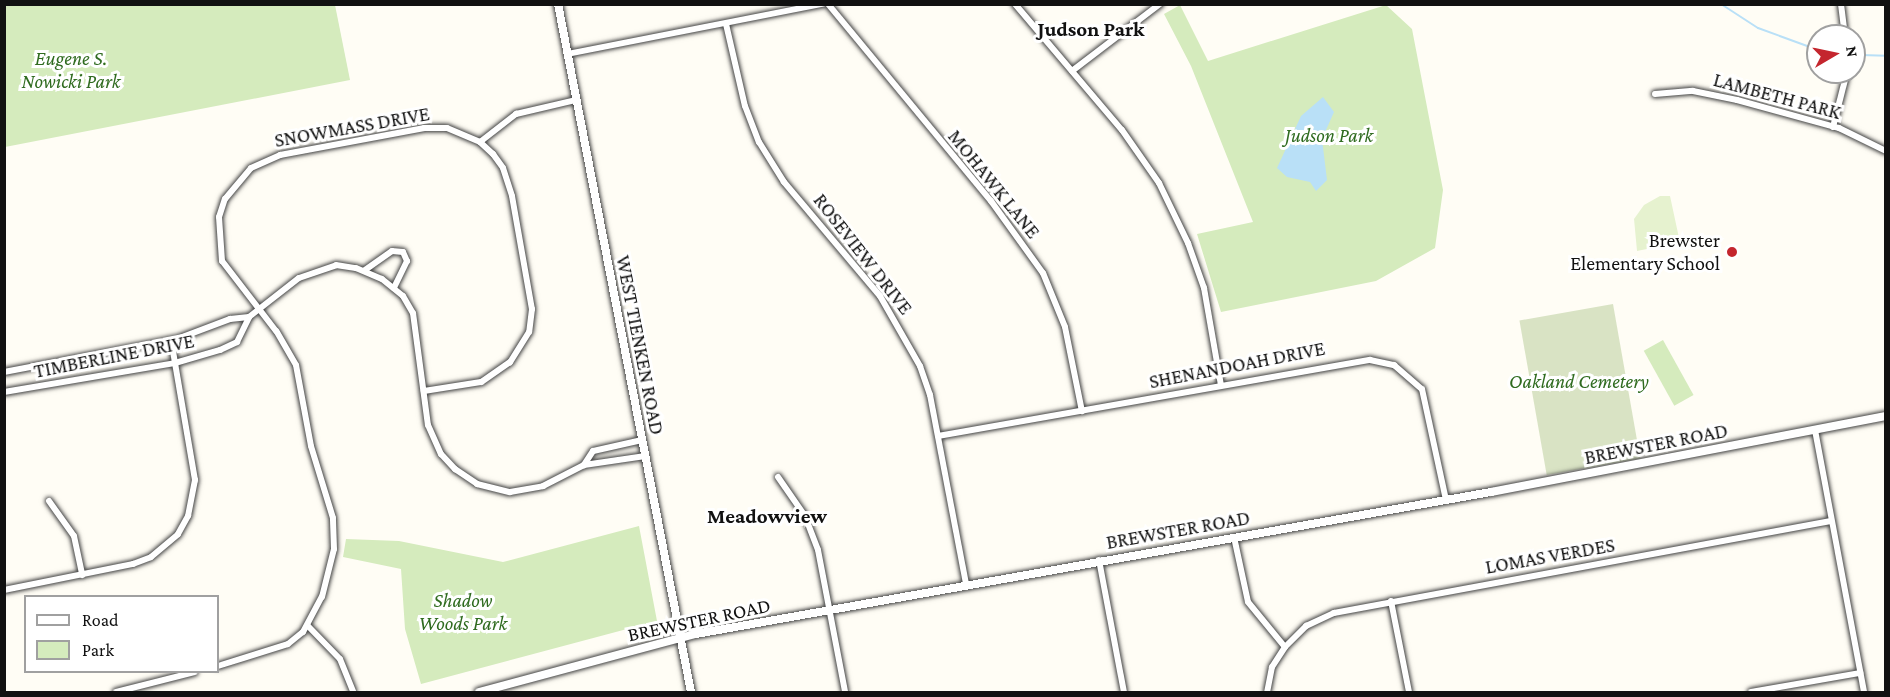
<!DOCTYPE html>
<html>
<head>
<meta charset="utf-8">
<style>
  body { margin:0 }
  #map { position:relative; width:1890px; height:697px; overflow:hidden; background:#fffdf5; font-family:"Crimson Pro",serif }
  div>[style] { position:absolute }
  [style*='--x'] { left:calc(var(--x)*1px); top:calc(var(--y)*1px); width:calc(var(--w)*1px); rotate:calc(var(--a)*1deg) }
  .green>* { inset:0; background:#d5ebbd; transform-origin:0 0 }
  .cemetery>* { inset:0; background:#d9e3c4; transform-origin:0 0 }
  .pitch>* { inset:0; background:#e6f2cf }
  .water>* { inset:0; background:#b9e0f7 }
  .stream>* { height:2px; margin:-1px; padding:0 1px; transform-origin:1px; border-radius:1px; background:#b9e0f7 }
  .roads { filter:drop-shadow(0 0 2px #444) drop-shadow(0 0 2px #444) }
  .minor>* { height:6px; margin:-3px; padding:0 3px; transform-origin:3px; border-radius:3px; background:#fff }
  .tertiary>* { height:8px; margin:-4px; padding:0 4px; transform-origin:4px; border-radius:4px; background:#fff }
  .dots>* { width:16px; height:16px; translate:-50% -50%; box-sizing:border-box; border:3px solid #fff; border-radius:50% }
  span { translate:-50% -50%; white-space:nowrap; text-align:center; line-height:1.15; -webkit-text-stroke:6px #fff; paint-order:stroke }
  .park-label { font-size:20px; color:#2f6b1f; font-style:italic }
  .street-label { font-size:20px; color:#111 }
  .poi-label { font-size:20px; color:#111 }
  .right { translate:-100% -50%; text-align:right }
  .neighbourhood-label { font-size:21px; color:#111; font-weight:700 }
  .frame { position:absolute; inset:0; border:6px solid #111; pointer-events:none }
  .legend { position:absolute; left:24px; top:595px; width:195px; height:78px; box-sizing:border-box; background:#fff; border:2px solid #a0a0a0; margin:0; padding:8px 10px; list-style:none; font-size:18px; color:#111 }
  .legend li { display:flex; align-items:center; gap:12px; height:30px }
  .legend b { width:30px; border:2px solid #a0a0a0 }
  .north { position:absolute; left:1806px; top:24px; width:60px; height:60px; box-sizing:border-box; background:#fff; border:2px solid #a0a0a0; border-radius:50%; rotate:81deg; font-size:16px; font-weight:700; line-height:24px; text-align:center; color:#111 }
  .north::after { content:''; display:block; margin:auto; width:21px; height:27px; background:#c4262e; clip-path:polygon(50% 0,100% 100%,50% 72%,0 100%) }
</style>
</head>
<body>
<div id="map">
  <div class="green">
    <i style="clip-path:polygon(5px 4px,335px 5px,350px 80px,5px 147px)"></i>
    <i style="clip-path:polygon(1180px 5px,1208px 61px,1386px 5px,1412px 29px,1443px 190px,1435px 248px,1376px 281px,1221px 312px,1197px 234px,1253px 222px,1191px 66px,1164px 14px)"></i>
    <i style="left:1663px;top:340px;width:63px;height:22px;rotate:61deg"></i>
    <i style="clip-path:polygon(639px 526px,657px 621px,421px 684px,405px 629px,401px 569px,343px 557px,346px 539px,399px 541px,503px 562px)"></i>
  </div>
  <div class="cemetery">
    <i style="left:1613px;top:304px;width:157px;height:95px;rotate:80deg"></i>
  </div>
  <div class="pitch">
    <i style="clip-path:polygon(1660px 196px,1670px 196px,1679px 238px,1676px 243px,1637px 251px,1634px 219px,1644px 205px)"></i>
  </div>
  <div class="water">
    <i style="clip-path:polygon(1323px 97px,1334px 112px,1322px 139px,1327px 180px,1316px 191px,1310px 182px,1287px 177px,1277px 168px,1301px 116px)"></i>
  </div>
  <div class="stream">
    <i style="--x:1721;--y:4;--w:44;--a:33"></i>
    <i style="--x:1758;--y:28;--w:64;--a:20.1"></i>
    <i style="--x:1861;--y:55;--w:25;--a:2"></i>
  </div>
  <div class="roads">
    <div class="minor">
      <i style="--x:828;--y:4;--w:256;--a:50.4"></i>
      <i style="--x:991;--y:201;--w:89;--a:54.2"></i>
      <i style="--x:1043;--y:273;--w:58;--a:67.8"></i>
      <i style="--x:1065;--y:327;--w:86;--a:78.6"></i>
      <i style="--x:1015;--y:4;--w:165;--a:49.7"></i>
      <i style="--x:1122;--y:130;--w:65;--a:55.1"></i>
      <i style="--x:1159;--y:183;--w:67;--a:64.2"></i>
      <i style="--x:1188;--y:243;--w:48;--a:70.4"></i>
      <i style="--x:1204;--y:288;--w:98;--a:80.1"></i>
      <i style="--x:1841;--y:4;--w:32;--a:83"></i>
      <i style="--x:726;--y:24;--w:84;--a:77"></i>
      <i style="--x:745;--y:106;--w:39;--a:69"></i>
      <i style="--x:759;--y:142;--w:47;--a:58"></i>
      <i style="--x:784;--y:182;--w:149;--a:49.9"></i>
      <i style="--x:880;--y:296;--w:81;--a:60.3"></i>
      <i style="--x:920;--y:366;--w:31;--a:71"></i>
      <i style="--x:930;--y:395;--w:192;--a:79.2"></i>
      <i style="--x:567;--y:54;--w:261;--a:-11.1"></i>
      <i style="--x:1072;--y:71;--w:111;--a:-37.3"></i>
      <i style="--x:1655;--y:94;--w:38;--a:-5"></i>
      <i style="--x:1693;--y:91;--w:45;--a:11.6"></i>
      <i style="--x:1737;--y:100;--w:106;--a:15.4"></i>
      <i style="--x:1839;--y:128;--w:52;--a:26.1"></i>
      <i style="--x:1833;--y:127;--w:57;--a:-75.7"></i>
      <i style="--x:480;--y:142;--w:46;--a:-37.9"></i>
      <i style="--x:516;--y:114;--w:62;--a:-13.1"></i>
      <i style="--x:365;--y:270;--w:33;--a:-35"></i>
      <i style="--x:392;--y:251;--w:11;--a:5"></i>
      <i style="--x:403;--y:252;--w:10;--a:66"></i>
      <i style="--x:407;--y:261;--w:30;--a:116"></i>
      <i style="--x:4;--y:372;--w:176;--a:-10.8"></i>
      <i style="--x:177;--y:339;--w:57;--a:-20.7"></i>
      <i style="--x:230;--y:319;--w:19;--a:-6"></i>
      <i style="--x:4;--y:392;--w:173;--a:-9.6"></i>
      <i style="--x:175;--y:363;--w:47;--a:-16.1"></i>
      <i style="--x:220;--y:350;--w:19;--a:-25"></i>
      <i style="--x:237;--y:342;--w:28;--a:-64"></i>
      <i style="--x:249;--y:317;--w:63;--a:-38"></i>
      <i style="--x:299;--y:278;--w:39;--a:-19"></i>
      <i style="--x:336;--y:265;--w:20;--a:9"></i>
      <i style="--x:356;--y:268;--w:28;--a:23"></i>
      <i style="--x:382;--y:279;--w:27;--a:39"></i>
      <i style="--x:403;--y:296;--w:20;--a:60"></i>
      <i style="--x:413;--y:313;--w:113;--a:82.4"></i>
      <i style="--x:428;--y:425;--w:32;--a:66"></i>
      <i style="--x:441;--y:454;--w:21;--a:47"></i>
      <i style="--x:455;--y:469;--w:27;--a:34"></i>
      <i style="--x:477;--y:484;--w:34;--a:14"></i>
      <i style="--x:510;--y:492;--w:34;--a:-10"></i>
      <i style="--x:543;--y:486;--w:46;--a:-27.1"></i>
      <i style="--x:1815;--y:430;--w:267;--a:79.4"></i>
      <i style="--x:938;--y:436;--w:439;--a:-10"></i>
      <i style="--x:1370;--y:360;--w:25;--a:12"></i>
      <i style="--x:1394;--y:365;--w:37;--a:41"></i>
      <i style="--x:1422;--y:389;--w:114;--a:77.8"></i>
      <i style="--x:642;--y:440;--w:50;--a:167.3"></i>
      <i style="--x:593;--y:451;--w:17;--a:123"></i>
      <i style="--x:584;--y:465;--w:62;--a:-8.4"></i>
      <i style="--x:778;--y:477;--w:47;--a:55.3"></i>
      <i style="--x:805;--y:516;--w:36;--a:69"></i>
      <i style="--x:818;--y:550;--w:145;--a:79.2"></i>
      <i style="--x:49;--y:501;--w:43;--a:54.5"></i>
      <i style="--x:74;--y:536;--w:40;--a:78"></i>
      <i style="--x:1234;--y:537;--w:66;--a:77.8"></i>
      <i style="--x:1248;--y:602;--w:58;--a:50.6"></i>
      <i style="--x:1285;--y:647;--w:24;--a:123"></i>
      <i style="--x:1272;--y:667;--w:25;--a:101"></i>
      <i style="--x:1099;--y:560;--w:134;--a:79.3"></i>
      <i style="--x:4;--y:590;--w:132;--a:-11.4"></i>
      <i style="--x:133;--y:564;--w:19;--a:-21"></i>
      <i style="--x:151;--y:557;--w:35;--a:-40"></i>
      <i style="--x:178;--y:534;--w:21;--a:-61"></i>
      <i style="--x:188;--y:516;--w:37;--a:-79"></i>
      <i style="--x:195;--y:480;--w:142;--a:-99.7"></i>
      <i style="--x:1391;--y:601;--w:93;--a:78.8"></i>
      <i style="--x:308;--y:626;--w:46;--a:45.9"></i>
      <i style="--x:340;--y:659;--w:35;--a:68"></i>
      <i style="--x:1285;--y:647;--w:30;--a:-45"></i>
      <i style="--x:1306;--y:626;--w:31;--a:-25"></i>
      <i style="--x:1334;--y:613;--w:505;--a:-10.49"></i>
      <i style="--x:218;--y:666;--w:73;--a:-17.4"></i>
      <i style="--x:288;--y:644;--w:19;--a:-39"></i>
      <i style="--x:303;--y:632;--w:40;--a:-62"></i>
      <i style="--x:322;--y:597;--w:49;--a:-76"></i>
      <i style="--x:334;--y:549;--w:31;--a:-92"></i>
      <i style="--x:333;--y:518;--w:75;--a:-107"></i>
      <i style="--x:311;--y:446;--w:82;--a:-100.5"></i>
      <i style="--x:296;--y:365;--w:39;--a:-120"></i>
      <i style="--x:276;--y:331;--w:88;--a:-127.6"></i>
      <i style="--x:222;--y:261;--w:44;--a:-93.9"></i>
      <i style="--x:219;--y:217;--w:19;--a:-72"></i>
      <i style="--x:225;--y:199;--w:40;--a:-50"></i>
      <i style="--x:251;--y:168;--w:32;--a:-24"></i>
      <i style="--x:280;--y:155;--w:147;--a:-10.6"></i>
      <i style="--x:424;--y:128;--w:23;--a:0"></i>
      <i style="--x:447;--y:128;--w:36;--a:23"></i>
      <i style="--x:480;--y:142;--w:18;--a:43"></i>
      <i style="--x:493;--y:154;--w:17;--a:54"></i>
      <i style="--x:503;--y:168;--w:29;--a:72"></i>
      <i style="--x:512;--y:196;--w:115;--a:80"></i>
      <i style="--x:532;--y:309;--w:23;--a:97"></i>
      <i style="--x:529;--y:332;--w:36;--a:122"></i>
      <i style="--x:510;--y:362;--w:35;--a:145"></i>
      <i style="--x:481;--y:382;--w:58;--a:171"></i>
      <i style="--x:116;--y:692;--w:81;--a:-14.2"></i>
      <i style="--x:1751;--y:692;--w:111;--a:-9.9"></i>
    </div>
    <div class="tertiary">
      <i style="--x:558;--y:4;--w:701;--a:79.06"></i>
      <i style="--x:479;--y:692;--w:225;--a:-15"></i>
      <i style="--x:696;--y:634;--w:808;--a:-10.13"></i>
      <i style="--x:1491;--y:492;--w:402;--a:-10.9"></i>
    </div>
  </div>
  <div class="dots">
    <i style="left:1732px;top:252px;background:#c4262e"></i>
  </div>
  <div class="park-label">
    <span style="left:71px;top:70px">Eugene S.<br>Nowicki Park</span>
    <span style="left:1329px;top:135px">Judson Park</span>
    <span style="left:1579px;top:381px">Oakland Cemetery</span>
    <span style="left:463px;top:612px">Shadow<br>Woods Park</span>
  </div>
  <div class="street-label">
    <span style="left:1777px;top:96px;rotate:15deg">LAMBETH PARK</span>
    <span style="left:352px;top:127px;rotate:-10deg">SNOWMASS DRIVE</span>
    <span style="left:994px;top:184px;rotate:51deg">MOHAWK LANE</span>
    <span style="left:863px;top:254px;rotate:52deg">ROSEVIEW DRIVE</span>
    <span style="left:640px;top:345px;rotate:79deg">WEST TIENKEN ROAD</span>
    <span style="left:114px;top:356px;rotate:-11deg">TIMBERLINE DRIVE</span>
    <span style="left:1237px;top:365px;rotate:-11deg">SHENANDOAH DRIVE</span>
    <span style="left:1656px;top:444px;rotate:-11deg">BREWSTER ROAD</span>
    <span style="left:1178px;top:530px;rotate:-10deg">BREWSTER ROAD</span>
    <span style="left:1550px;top:556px;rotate:-10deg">LOMAS VERDES</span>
    <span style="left:699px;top:620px;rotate:-12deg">BREWSTER ROAD</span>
  </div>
  <div class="poi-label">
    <span class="right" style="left:1720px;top:252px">Brewster<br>Elementary School</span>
  </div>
  <div class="neighbourhood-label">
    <span style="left:1091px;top:29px">Judson Park</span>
    <span style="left:767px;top:516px">Meadowview</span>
  </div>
  <div class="frame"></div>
  <ul class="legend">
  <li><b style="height:8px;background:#fff"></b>Road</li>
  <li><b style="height:16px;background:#d5ebbd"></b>Park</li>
  </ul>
  <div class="north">N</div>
</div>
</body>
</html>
